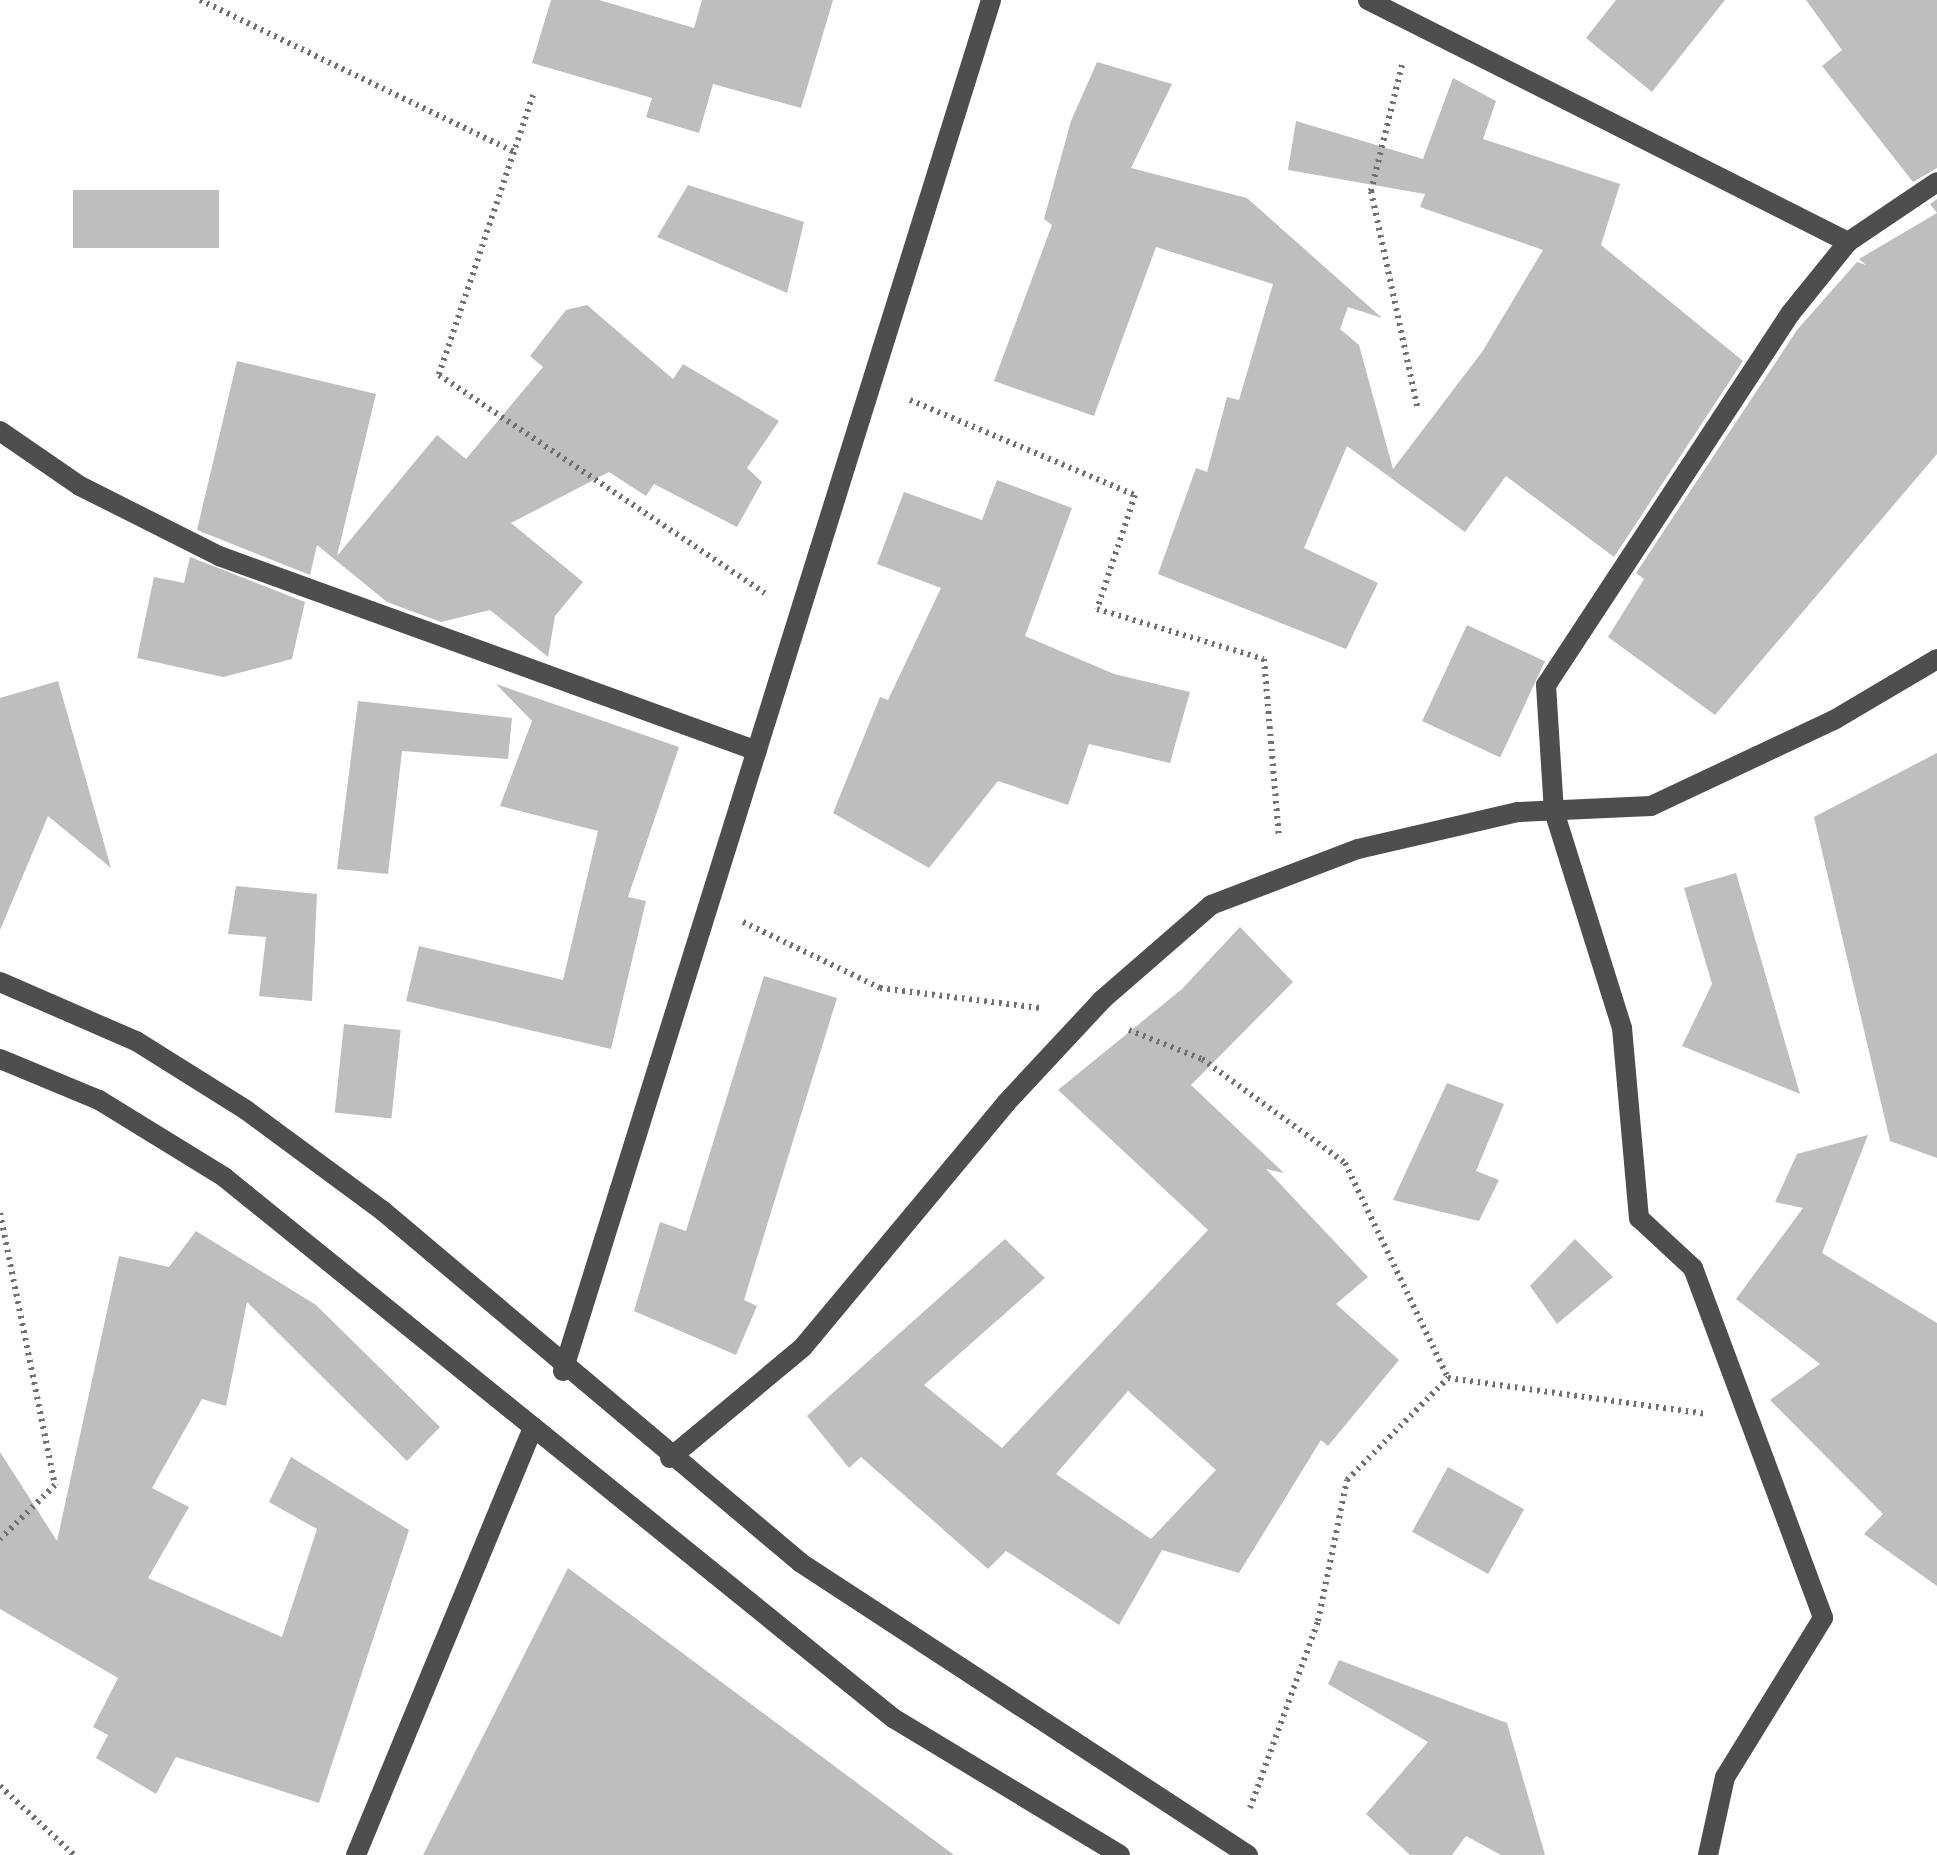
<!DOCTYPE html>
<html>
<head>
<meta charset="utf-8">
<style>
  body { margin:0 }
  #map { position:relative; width:1937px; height:1855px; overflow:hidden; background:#fff; font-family:"Sofia Sans Condensed",sans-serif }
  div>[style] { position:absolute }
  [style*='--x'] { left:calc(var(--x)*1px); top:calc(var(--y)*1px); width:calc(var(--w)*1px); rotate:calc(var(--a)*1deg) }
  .building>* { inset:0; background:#bebebe; transform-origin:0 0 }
  .path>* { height:6px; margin-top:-3px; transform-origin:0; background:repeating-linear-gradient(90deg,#707070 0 2.5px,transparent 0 7.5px) }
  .minor>* { height:20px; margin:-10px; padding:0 10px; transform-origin:10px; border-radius:10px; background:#4e4e4e }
  .tertiary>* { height:20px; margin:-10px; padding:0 10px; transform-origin:10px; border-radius:10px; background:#4e4e4e }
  span { translate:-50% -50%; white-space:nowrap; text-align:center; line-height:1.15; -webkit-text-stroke:8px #fff; paint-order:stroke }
</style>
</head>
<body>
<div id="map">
  <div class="building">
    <i style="clip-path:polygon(551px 0,599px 0,694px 28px,702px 0,833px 0,801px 108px,713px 84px,699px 133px,646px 117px,652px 98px,532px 63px)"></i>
    <i style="clip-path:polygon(1616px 0,1725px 0,1652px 92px,1586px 38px)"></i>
    <i style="clip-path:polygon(1806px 0,1937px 0,1937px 168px,1913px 182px,1822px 66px,1842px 50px)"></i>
    <i style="clip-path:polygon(1097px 62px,1172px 84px,1131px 168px,1247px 198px,1382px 318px,1348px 307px,1340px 329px,1359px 345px,1393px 469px,1482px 352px,1543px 250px,1420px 207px,1425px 194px,1288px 170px,1296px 121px,1423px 159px,1453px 78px,1496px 101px,1483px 139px,1620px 184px,1601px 245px,1743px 361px,1614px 557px,1506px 476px,1465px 532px,1347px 446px,1304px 548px,1378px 583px,1346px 649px,1158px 574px,1196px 468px,1207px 472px,1227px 397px,1239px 400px,1273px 284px,1156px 247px,1094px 416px,994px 381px,1052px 225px,1044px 219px,1071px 121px)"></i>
    <i style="clip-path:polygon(688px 185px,804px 222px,787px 293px,657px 237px)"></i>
    <i style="left:219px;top:190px;width:58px;height:146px;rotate:90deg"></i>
    <i style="clip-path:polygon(1937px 199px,1937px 454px,1715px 715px,1608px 637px,1644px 579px,1636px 573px,1797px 330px,1857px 262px,1866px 265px,1859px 259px,1937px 213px,1930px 204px)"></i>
    <i style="clip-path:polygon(587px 305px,673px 379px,683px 364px,779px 421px,747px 468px,762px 482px,737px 527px,654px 484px,646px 496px,609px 472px,511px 523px,583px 582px,555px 616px,548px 657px,490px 610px,441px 622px,387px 602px,317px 545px,310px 575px,197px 530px,237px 361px,376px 394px,337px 556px,437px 435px,466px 459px,543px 367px,530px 356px,566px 310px)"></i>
    <i style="clip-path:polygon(997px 480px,1072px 508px,1025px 636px,1114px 674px,1190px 692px,1170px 763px,1089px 744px,1068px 805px,998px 781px,929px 868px,833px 813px,880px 697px,888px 700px,941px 588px,877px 564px,904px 492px,982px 520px)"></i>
    <i style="clip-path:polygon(190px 557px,305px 602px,292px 659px,223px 677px,137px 658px,154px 577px,184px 583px)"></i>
    <i style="left:1467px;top:625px;width:86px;height:106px;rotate:25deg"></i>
    <i style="clip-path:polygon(58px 681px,111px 868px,48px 816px,0 930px,0 698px)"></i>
    <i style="clip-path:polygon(496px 684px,679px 747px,628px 897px,646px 901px,611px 1049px,406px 1001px,419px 946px,563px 980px,598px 831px,500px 806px,532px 721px)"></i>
    <i style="clip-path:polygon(358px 701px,512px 718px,508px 759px,402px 751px,388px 874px,337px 869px)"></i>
    <i style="clip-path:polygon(1937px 753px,1937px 1158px,1890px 1141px,1814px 817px)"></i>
    <i style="clip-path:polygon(1736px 873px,1800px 1094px,1682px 1046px,1712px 984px,1684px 888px)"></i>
    <i style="clip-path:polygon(236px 886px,317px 894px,312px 1001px,259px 996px,266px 937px,228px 934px)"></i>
    <i style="clip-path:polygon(evenodd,1240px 927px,1293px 982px,1191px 1085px,1284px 1173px,1266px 1169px,1368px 1277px,1336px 1304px,1399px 1360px,1328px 1446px,1321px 1440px,1239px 1573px,1162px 1550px,1119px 1625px,1006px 1551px,988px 1569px,861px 1457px,849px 1468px,807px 1416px,1005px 1239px,1045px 1278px,924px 1385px,1002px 1448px,1208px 1230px,1058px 1090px,1182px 989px,1240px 927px,1128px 1391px,1216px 1470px,1151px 1539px,1056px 1474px,1128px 1391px)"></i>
    <i style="clip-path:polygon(764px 976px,837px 998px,744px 1300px,757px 1306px,736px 1355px,634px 1311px,660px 1222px,686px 1231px)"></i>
    <i style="left:344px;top:1024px;width:57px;height:89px;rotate:6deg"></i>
    <i style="clip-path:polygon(1447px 1083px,1504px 1104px,1476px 1171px,1499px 1180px,1479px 1221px,1393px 1200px)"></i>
    <i style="clip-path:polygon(1868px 1135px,1822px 1253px,1937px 1323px,1937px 1586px,1864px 1534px,1883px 1514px,1770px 1400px,1820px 1364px,1736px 1299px,1803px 1208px,1775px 1202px,1797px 1154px)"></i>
    <i style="clip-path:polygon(196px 1231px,316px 1305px,440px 1427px,407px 1461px,247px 1302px,226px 1406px,202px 1399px,152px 1488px,189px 1507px,148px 1578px,282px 1637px,317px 1529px,269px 1502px,291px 1457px,409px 1530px,319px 1803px,176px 1757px,156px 1794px,96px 1758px,108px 1735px,93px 1727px,118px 1678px,0 1609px,0 1452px,57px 1541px,119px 1256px,169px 1267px)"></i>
    <i style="clip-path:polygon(1575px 1239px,1613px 1277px,1557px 1324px,1530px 1286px)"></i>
    <i style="left:1448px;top:1467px;width:87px;height:74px;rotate:29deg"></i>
    <i style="clip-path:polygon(568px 1568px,626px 1611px,954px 1855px,423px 1855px)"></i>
    <i style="clip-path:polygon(1339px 1660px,1507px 1723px,1545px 1855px,1501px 1855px,1466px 1836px,1452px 1855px,1410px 1855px,1366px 1814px,1428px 1742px,1328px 1684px)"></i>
  </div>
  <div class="path">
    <i style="--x:200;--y:0;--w:349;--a:25.8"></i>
    <i style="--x:1402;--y:65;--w:130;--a:103.8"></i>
    <i style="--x:1371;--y:191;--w:220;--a:77.9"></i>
    <i style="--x:533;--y:95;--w:295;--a:108.6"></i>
    <i style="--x:439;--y:375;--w:392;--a:33.8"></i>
    <i style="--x:910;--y:400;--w:244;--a:22.9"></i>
    <i style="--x:1135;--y:495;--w:120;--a:108.4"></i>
    <i style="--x:1097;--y:609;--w:174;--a:16.7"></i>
    <i style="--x:1264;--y:659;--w:178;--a:85.2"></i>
    <i style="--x:743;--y:922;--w:152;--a:25.7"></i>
    <i style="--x:880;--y:988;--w:161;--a:7.1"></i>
    <i style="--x:1129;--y:1030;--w:79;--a:21.7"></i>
    <i style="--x:1202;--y:1059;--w:177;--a:36"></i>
    <i style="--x:1345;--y:1163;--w:238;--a:64.4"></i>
    <i style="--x:0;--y:1213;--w:278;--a:78.6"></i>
    <i style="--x:55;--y:1485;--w:77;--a:135.5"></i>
    <i style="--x:0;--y:1786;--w:101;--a:43"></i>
    <i style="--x:1250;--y:1808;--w:199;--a:-70"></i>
    <i style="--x:1318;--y:1621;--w:144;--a:-78.4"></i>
    <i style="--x:1347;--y:1480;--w:144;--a:-45.3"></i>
    <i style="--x:1448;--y:1378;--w:260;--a:7.9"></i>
  </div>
  <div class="minor">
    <i style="--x:1368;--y:0;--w:538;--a:26.76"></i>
    <i style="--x:1848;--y:242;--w:92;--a:128.9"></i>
    <i style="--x:1790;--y:314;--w:444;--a:123.3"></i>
    <i style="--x:1546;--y:685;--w:126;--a:86.4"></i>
    <i style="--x:1554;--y:811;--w:227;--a:72.6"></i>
    <i style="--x:1622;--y:1028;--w:191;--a:84.9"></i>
    <i style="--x:1639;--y:1218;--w:74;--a:42.8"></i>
    <i style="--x:1693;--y:1268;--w:373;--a:69.6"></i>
    <i style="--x:1823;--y:1618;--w:187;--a:121.6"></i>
    <i style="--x:1725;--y:1777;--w:80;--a:102.3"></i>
    <i style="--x:1848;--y:242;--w:107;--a:-34"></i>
    <i style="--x:0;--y:431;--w:97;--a:34.5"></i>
    <i style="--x:80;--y:486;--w:156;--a:26.7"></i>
    <i style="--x:219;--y:556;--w:572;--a:19.92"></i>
    <i style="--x:563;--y:1371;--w:1436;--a:-72.66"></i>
    <i style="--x:670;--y:1458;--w:173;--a:-39.8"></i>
    <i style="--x:803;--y:1347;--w:317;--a:-50.2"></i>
    <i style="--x:1006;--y:1103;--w:142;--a:-47"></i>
    <i style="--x:1103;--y:999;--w:143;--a:-41"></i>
    <i style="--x:1211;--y:905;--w:157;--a:-20.9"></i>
    <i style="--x:1358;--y:849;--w:164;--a:-13"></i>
    <i style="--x:1518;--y:812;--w:133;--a:-2.6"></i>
    <i style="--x:1651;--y:806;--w:202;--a:-25.2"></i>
    <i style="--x:1834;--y:720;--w:120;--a:-30.6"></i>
    <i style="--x:356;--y:1855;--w:463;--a:-67.5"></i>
  </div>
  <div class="tertiary">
    <i style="--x:0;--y:982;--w:148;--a:23.5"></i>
    <i style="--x:136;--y:1041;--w:130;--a:32.1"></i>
    <i style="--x:246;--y:1110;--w:170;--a:36.4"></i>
    <i style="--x:383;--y:1211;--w:546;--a:40.1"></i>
    <i style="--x:801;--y:1563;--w:534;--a:33.15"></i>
    <i style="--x:0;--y:1059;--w:107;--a:22.5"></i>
    <i style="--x:99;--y:1100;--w:147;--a:31.6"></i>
    <i style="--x:224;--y:1177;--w:860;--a:38.96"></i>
    <i style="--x:893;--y:1718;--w:265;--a:31.1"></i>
  </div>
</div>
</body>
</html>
